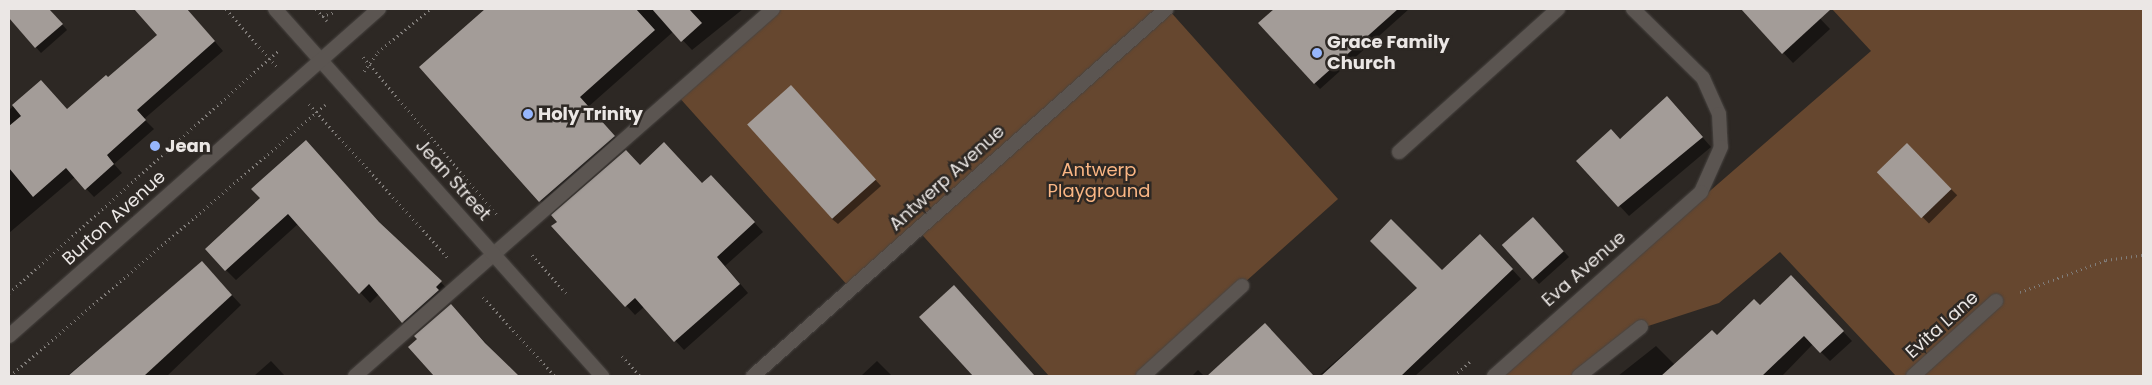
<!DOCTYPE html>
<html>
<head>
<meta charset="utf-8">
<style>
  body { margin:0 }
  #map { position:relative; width:2152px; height:385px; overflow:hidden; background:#2d2824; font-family:Poppins,sans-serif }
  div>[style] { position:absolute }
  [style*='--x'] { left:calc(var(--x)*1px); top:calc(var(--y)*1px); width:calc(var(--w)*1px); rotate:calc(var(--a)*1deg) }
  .green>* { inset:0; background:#66472f }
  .shadow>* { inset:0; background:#0007; transform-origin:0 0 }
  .building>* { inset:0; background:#a39c98; transform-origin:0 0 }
  .path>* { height:3px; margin-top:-1.5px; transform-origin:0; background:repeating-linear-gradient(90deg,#817d7a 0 1px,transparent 0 5px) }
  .roads { filter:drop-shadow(0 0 1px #484441) drop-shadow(0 0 1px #484441) }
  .service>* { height:14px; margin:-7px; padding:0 7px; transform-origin:7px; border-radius:7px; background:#5b5551 }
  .minor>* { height:14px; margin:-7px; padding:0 7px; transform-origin:7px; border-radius:7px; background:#5b5551 }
  .tertiary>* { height:14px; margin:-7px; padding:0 7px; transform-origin:7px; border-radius:7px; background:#5b5551 }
  .dots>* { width:14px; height:14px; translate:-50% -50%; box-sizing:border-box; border:2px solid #2d2824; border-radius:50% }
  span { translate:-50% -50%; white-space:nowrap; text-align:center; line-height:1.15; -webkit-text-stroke:5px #2d2824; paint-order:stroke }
  .poi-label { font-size:18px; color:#ebe7e5; font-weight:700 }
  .left { translate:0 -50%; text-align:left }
  .park-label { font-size:18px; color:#fab684 }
  .street-label { font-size:18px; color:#ebe7e5 }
  .frame { position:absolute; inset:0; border:10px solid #ebe7e5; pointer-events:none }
</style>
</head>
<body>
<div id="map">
  <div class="green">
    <i style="clip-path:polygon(777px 9px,1168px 9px,1338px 199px,1140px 376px,1049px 376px,916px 228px,849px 287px,677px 95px)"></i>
    <i style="clip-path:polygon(1832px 9px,2143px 9px,2143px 376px,1896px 376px,1780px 252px,1719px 303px,1642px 328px,1582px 376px,1497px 376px,1871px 51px)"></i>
  </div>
  <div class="shadow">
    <i style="clip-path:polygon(25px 9px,49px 9px,67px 30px,41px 53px,12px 20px)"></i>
    <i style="clip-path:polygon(134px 9px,187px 9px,223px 51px,144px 119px,154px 129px,114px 164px,122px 173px,94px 197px,75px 177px,9px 233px,9px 110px,41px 82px,67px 111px,159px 35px)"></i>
    <i style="clip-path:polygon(541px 9px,743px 9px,692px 50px,674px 31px,588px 107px,623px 146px,550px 211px,421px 67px,510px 36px)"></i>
    <i style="clip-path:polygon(1276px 9px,1409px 9px,1320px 89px,1260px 23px)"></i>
    <i style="clip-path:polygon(1752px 9px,1811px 9px,1830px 29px,1793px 63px,1747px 14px)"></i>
    <i style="clip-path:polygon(796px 92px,881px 186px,838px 224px,832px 219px)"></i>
    <i style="clip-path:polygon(1677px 108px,1711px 147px,1629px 216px,1578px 161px)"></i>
    <i style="left:1907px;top:145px;width:71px;height:40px;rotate:45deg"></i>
    <i style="clip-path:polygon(640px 166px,702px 185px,720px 185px,763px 232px,725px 266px,748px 293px,684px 350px,644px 307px,635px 315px,553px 226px)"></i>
    <i style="clip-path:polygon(261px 198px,385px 230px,451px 292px,413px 332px,379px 294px,370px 303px,298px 224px,236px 280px,226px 270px)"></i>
    <i style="clip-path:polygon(1539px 224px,1569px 257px,1539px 284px,1504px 245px)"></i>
    <i style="clip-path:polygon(1489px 244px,1521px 279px,1415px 376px,1321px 374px,1419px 288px)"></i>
    <i style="clip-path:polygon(202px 263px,241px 305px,167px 376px,67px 376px)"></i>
    <i style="clip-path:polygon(1800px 286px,1852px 341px,1830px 361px,1813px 344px,1782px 376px,1618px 376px,1656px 346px,1675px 365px,1760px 306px)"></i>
    <i style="clip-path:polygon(963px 297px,1035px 376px,974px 376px,920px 317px)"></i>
    <i style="clip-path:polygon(460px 315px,516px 376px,435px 376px,410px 347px)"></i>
    <i style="clip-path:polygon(1265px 325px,1313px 376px,1209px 376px)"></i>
    <i style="clip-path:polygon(271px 361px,285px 376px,254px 376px)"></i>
    <i style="clip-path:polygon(877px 361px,892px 376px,861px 376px)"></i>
    <i style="clip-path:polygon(1198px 370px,1204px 376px,1192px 376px)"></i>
  </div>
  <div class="building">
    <i style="clip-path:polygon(9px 9px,49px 9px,63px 24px,35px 48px,9px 18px)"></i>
    <i style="clip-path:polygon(134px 9px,187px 9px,215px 41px,137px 110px,146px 120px,107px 155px,114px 164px,85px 190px,66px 168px,33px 197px,9px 168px,9px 126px,21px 116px,12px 105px,41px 80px,67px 109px,106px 75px,108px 77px,157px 35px)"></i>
    <i style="clip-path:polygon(485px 9px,636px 9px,655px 30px,580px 97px,615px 136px,539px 202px,419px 67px)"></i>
    <i style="clip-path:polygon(652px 9px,689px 9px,702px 23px,681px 42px)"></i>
    <i style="clip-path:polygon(1274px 9px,1398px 9px,1314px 84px,1258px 23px)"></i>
    <i style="clip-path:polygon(1741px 9px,1831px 9px,1782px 54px)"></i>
    <i style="left:791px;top:85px;width:127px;height:59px;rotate:48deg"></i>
    <i style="clip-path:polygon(1667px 96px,1703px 137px,1618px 207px,1576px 161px,1611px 129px,1620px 139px)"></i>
    <i style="clip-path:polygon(306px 140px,379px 222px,442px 281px,436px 287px,439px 290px,402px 323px,369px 284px,359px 294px,288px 214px,225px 271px,205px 249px,260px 198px,251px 189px)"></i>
    <i style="clip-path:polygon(664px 142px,702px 183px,711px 175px,755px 222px,717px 257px,740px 284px,674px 342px,635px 298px,625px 307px,551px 226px,557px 222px,551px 215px,626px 150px,640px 165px)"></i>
    <i style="left:1907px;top:143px;width:64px;height:42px;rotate:46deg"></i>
    <i style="left:1533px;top:217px;width:46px;height:42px;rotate:48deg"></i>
    <i style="clip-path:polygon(1391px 219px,1442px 270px,1480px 234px,1513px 269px,1401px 376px,1321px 376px,1417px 288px,1370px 241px)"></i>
    <i style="clip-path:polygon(202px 261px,232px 295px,144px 376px,68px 376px)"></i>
    <i style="clip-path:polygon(1791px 275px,1844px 331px,1820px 353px,1804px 336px,1762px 376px,1661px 376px,1712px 330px,1717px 335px,1754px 299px,1760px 305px)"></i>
    <i style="clip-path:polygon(954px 285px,1035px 376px,973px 376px,919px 317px)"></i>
    <i style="clip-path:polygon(451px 304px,485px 343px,519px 376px,434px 376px,408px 347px,417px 339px,414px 336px)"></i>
    <i style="clip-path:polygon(1265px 323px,1314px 376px,1207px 376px)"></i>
  </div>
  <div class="path">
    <i style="--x:226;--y:9;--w:77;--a:48.7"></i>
    <i style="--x:316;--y:9;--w:16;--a:47"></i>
    <i style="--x:322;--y:16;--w:14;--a:-17"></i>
    <i style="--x:363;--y:57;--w:209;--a:49.7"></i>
    <i style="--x:364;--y:71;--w:24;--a:-54"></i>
    <i style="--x:378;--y:52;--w:67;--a:-39.6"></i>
    <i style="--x:309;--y:104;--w:209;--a:47.9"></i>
    <i style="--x:532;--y:255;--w:51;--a:48.2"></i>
    <i style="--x:2020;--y:292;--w:92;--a:-20.4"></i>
    <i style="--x:2106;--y:260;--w:37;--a:-8"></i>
    <i style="--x:9;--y:293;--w:362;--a:-42"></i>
    <i style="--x:483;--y:297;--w:107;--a:47.7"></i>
    <i style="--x:622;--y:356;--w:27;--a:48"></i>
    <i style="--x:10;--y:376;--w:416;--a:-40.7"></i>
    <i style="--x:1454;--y:376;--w:24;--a:-42"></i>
  </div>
  <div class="roads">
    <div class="service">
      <i style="--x:1633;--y:9;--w:98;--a:44.6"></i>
      <i style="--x:1703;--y:78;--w:39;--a:66"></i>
      <i style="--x:1719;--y:114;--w:33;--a:87"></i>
      <i style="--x:1721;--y:147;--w:49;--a:114"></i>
      <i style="--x:1399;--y:152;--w:214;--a:-42"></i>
      <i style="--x:355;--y:376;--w:556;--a:-41.28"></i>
      <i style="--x:1143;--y:376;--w:134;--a:-42.3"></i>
      <i style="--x:1579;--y:376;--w:79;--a:-38.3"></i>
      <i style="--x:1913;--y:376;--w:112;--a:-42.1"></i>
    </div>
    <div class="minor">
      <i style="--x:275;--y:9;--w:492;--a:48.3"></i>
      <i style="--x:753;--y:376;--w:553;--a:-41.62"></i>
      <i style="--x:1494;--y:376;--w:277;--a:-41.6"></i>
    </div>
    <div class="tertiary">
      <i style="--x:9;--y:336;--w:494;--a:-41.5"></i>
    </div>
  </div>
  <div class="dots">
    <i style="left:1317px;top:53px;background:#96b6fd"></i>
    <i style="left:528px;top:114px;background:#96b6fd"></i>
    <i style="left:155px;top:146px;background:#96b6fd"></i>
  </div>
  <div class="poi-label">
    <span class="left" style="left:1327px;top:53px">Grace Family<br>Church</span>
    <span class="left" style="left:538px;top:114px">Holy Trinity</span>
    <span class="left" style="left:165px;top:146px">Jean</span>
  </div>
  <div class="park-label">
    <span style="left:1099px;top:181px">Antwerp<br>Playground</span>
  </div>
  <div class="street-label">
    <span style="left:947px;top:178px;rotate:-42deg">Antwerp Avenue</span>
    <span style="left:453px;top:180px;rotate:48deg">Jean Street</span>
    <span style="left:114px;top:218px;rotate:-42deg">Burton Avenue</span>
    <span style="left:1584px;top:269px;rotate:-41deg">Eva Avenue</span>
    <span style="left:1942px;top:325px;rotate:-42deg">Evita Lane</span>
  </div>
  <div class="frame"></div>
</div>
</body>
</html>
